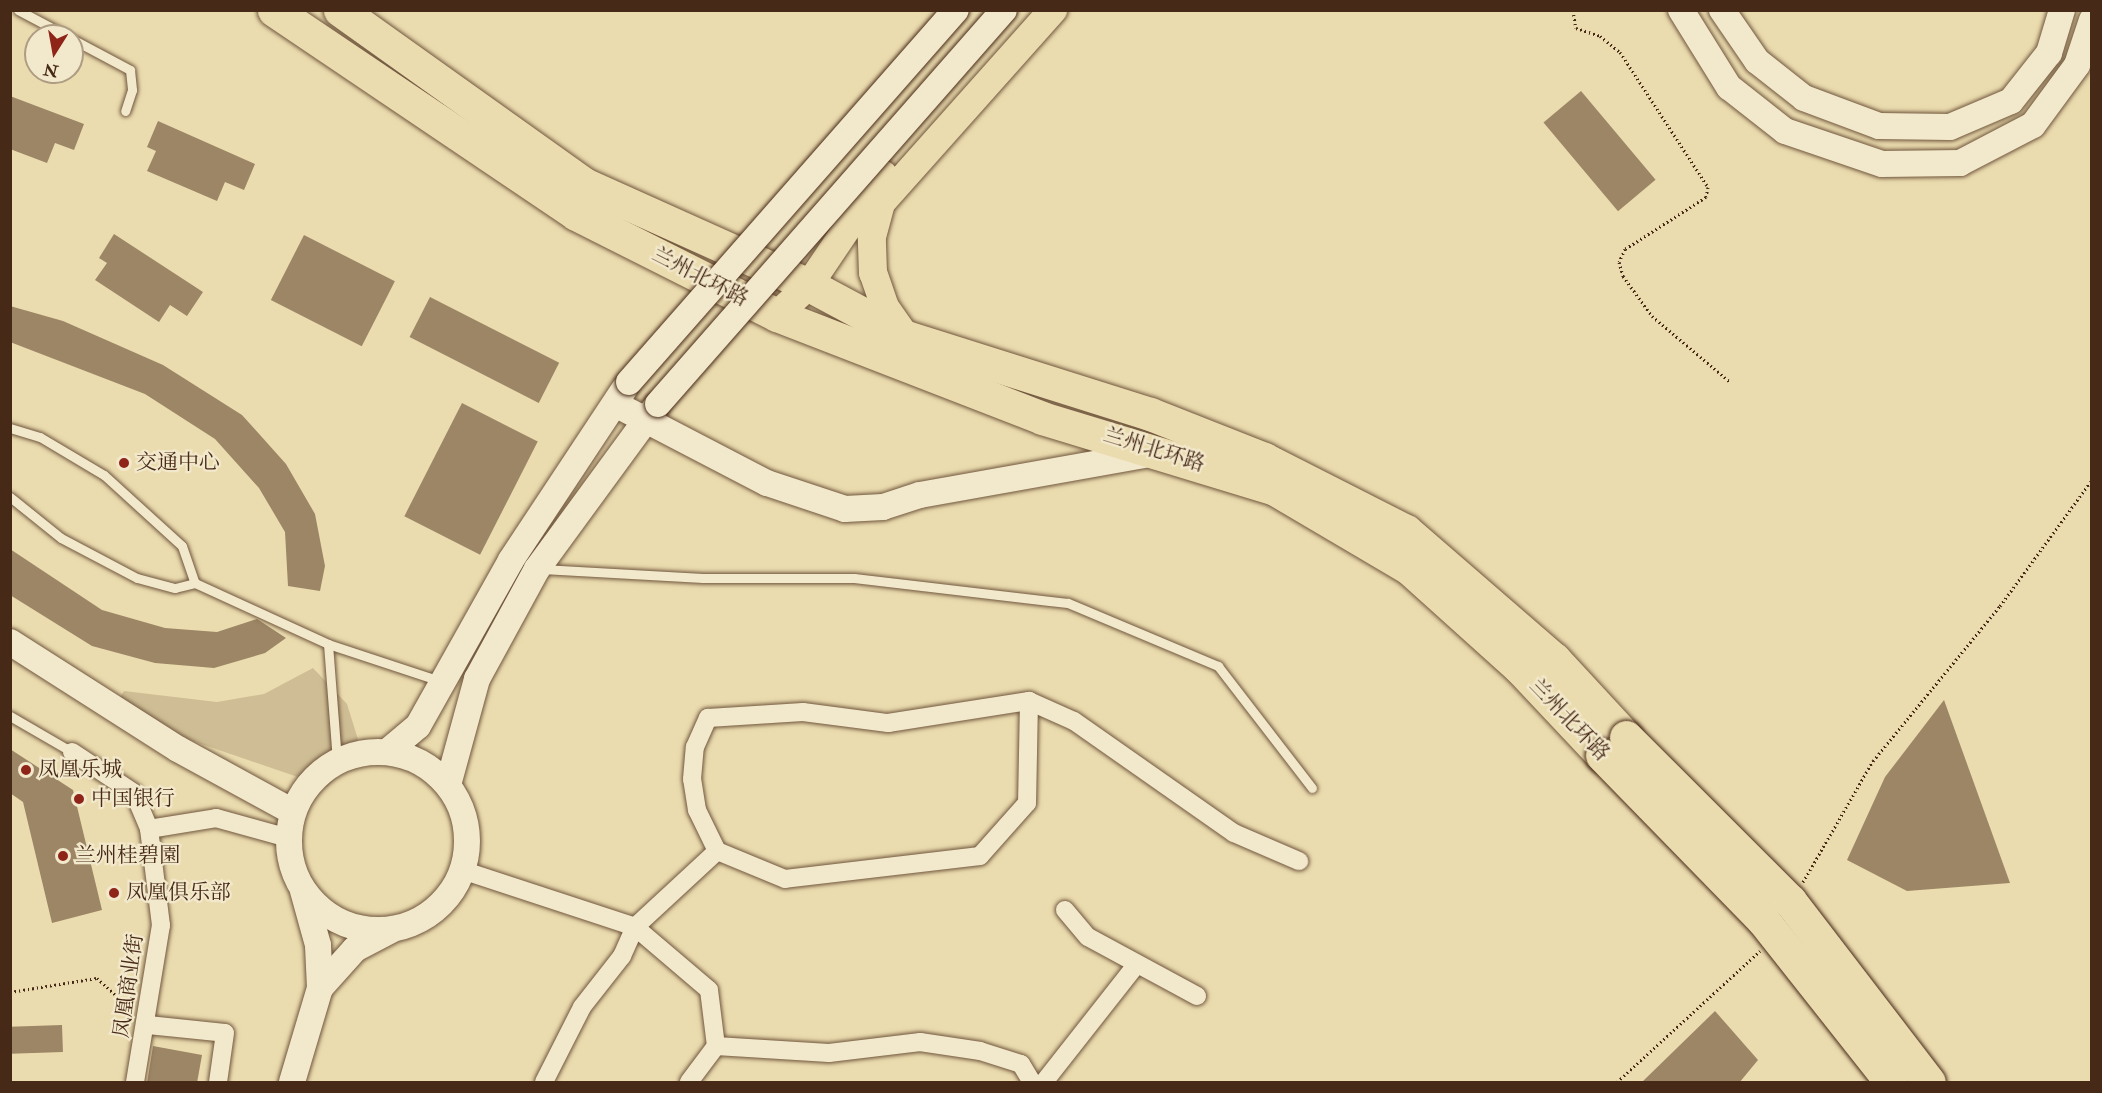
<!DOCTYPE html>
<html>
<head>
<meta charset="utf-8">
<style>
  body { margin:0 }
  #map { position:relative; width:2102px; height:1093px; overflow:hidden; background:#ebdcaf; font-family:"IM FELL Double Pica","Noto Serif SC",serif }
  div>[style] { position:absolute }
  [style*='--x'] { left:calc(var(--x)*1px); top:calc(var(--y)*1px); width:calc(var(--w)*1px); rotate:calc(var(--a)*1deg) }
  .green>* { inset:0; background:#cfbe95 }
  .building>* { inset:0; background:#9c8666; transform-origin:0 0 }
  .path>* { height:3px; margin-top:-1.5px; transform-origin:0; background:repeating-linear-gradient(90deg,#472917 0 1.5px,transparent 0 4.5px) }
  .roads { filter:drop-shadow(0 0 2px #70563d) drop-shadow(0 0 2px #70563d) }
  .lane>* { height:9px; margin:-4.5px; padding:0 4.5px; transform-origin:4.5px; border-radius:4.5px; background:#f2e8cb }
  .street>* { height:18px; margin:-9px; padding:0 9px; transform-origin:9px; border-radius:9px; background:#f2e8cb }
  .secondary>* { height:26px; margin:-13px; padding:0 13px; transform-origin:13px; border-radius:13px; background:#f2e8cb }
  .secondary>.ring { margin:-13px; padding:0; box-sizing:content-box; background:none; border:26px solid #f2e8cb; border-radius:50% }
  .primary>* { height:28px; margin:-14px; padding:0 14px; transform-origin:14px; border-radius:14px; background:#ebdcaf }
  .highway>* { height:33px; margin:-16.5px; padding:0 16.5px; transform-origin:16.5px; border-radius:16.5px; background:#ebdcaf }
  .bridges { filter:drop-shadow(0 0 2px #472917) drop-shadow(0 0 2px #472917) }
  .secondary-bridge>* { height:26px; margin:-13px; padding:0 13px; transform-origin:13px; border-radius:13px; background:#f2e8cb }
  .highway-bridge>* { height:33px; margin:-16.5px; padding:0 16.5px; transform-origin:16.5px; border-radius:16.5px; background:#ebdcaf }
  .dots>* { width:16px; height:16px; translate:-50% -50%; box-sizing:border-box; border:3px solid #f2e8cb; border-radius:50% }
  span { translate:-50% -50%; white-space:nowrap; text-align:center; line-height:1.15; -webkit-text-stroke:4.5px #f2e8cb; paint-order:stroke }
  .street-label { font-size:21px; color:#472917 }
  .poi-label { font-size:21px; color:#472917 }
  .left { translate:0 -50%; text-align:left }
  .frame { position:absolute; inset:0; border:12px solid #472917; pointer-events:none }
  .north { position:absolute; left:24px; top:24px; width:60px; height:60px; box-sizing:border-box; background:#f2e8cb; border:2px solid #ae9c83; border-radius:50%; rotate:191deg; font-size:16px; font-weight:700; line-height:24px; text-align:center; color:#472917 }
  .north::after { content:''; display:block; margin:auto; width:21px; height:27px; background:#8f2418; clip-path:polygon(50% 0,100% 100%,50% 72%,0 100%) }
</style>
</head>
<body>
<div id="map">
  <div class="green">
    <i style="clip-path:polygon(313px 668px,347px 704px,361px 749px,327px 787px,178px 736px,116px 704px,124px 691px,217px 702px,264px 694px)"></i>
  </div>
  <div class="building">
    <i style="left:1581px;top:91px;width:116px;height:49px;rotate:50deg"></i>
    <i style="clip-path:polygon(10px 96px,84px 124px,74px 150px,55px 143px,47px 163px,10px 149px)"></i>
    <i style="clip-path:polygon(158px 121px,255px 164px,244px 190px,225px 182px,217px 201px,147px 171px,156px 151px,147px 147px)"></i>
    <i style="clip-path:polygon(114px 234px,203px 292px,187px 316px,170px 305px,159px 322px,95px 280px,107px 263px,99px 258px)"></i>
    <i style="left:304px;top:235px;width:102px;height:73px;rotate:27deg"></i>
    <i style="left:430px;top:297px;width:145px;height:45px;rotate:27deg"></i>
    <i style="clip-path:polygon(10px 306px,63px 321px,163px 365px,242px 415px,286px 464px,315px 514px,325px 566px,320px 591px,288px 586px,285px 532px,259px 488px,215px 439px,145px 394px,10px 342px)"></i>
    <i style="left:462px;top:403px;width:85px;height:127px;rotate:27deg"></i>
    <i style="clip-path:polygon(10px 549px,102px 610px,165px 628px,217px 632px,257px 619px,286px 638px,265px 653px,214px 668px,155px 663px,92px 646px,10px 595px)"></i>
    <i style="clip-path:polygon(1944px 700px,2010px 883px,1907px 891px,1847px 860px,1885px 777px)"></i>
    <i style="clip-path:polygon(10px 749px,73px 790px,102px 910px,52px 923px,23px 802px,10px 793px)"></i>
    <i style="clip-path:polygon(1715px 1011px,1758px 1060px,1739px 1083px,1641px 1083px)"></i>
    <i style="left:62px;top:1025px;width:27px;height:52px;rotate:88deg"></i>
    <i style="clip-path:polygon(153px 1046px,202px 1055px,197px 1083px,147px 1083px)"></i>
  </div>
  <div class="path">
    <i style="--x:1573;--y:10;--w:18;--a:81"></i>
    <i style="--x:1576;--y:28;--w:25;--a:18"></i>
    <i style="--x:1600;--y:36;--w:26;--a:39"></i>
    <i style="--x:1620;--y:52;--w:161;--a:56.9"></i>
    <i style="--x:1708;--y:187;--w:10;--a:101"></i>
    <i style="--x:1706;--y:197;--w:96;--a:147.3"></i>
    <i style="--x:1625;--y:249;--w:14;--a:115"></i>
    <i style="--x:1619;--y:262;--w:15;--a:74"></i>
    <i style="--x:1623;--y:276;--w:49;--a:54.1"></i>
    <i style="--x:1652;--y:316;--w:101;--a:40.2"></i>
    <i style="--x:1803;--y:882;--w:140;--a:-60"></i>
    <i style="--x:1873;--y:761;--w:200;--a:-50.7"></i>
    <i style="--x:2000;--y:606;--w:156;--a:-53.9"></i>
    <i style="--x:10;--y:992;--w:88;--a:-9.1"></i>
    <i style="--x:97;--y:978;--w:47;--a:42.4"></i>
    <i style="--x:1617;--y:1082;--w:194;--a:-42.5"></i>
  </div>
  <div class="roads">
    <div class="lane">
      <i style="--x:18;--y:10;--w:55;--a:28"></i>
      <i style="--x:72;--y:39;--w:66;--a:28.1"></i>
      <i style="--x:130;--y:70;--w:20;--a:84"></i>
      <i style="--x:132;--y:90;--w:22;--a:108"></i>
      <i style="--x:10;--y:428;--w:31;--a:17"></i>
      <i style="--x:40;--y:437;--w:74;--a:30.7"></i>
      <i style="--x:104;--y:475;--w:105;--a:42.3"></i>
      <i style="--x:182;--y:546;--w:39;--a:71"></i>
      <i style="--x:10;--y:497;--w:65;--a:38.8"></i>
      <i style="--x:61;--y:538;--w:86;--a:27.8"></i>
      <i style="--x:137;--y:578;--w:39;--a:15"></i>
      <i style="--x:175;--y:588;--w:21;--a:-14"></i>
      <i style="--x:195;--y:583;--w:146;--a:24.6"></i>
      <i style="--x:328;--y:644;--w:117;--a:85.6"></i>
      <i style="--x:542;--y:569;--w:161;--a:3.2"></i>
      <i style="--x:703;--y:578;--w:151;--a:0"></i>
      <i style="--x:854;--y:578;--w:215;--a:6.7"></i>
      <i style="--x:1068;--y:603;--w:163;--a:22.8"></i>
      <i style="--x:1218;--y:666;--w:154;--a:52.4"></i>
      <i style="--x:328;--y:644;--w:118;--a:18.3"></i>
      <i style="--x:10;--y:716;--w:72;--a:30.1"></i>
    </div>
    <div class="street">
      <i style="--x:1029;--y:701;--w:102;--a:91.1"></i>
      <i style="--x:1027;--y:803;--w:71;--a:131.6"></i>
      <i style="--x:980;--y:856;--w:196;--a:173.3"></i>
      <i style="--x:785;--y:879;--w:74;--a:-157.6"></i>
      <i style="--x:717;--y:851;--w:46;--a:-116"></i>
      <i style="--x:697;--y:810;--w:31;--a:-99"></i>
      <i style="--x:692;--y:779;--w:32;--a:-85"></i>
      <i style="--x:695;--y:747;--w:32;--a:-66"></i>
      <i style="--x:708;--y:718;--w:95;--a:-3.6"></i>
      <i style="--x:803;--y:712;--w:86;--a:7.4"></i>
      <i style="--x:888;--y:723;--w:143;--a:-8.9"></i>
      <i style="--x:1029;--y:701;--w:49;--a:24"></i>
      <i style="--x:1074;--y:721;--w:195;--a:35"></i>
      <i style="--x:1234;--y:833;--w:71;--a:23.3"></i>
      <i style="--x:72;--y:752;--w:74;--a:33.5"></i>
      <i style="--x:134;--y:793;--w:39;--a:67"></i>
      <i style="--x:149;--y:829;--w:97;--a:82.9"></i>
      <i style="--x:161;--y:925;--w:159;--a:99.4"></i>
      <i style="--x:149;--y:829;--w:68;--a:-9.3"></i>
      <i style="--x:216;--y:818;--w:75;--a:15.5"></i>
      <i style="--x:462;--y:870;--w:182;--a:18.2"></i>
      <i style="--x:635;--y:927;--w:97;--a:40.4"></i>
      <i style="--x:709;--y:990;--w:56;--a:82.9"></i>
      <i style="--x:716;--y:1046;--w:45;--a:126.9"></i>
      <i style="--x:1065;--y:910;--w:35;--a:50"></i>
      <i style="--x:1088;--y:937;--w:124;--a:28.4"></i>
      <i style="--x:148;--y:1025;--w:77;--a:5.9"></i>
      <i style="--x:225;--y:1033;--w:49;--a:98.1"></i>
      <i style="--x:716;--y:1046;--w:113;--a:3.5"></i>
      <i style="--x:829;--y:1053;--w:92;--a:-6.9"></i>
      <i style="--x:920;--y:1042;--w:61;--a:8.5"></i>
      <i style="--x:980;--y:1051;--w:43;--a:17.6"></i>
      <i style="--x:1021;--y:1064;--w:21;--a:59"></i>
      <i style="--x:544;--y:1082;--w:84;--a:-63.1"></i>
      <i style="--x:582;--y:1007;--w:65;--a:-51.9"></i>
      <i style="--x:622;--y:956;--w:32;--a:-66"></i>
      <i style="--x:635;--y:927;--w:112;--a:-42.8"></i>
      <i style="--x:1044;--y:1082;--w:149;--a:-51.8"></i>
    </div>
    <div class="secondary">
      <i style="--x:1681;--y:10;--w:91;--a:58.1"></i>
      <i style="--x:1729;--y:87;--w:71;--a:38.2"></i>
      <i style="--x:1785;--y:131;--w:102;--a:18.8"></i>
      <i style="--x:1882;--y:164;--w:78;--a:-0.7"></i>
      <i style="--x:1960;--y:163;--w:82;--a:-27.5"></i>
      <i style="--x:2033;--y:125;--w:74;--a:-53.7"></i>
      <i style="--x:2077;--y:65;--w:47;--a:-71.6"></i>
      <i style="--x:1722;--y:10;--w:62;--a:55.5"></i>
      <i style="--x:1757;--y:61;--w:60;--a:38.2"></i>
      <i style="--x:1804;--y:98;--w:80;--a:20.5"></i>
      <i style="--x:1879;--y:126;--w:71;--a:0.8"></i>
      <i style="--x:1950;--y:127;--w:66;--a:-23.1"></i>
      <i style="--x:2011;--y:101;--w:61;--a:-51.6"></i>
      <i style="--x:2049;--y:53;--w:45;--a:-73.2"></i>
      <i style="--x:615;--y:404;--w:171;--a:27.5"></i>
      <i style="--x:767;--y:483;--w:82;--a:18.4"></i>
      <i style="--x:845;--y:509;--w:38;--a:-3"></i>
      <i style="--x:883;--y:507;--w:39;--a:-18"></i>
      <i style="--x:920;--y:495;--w:239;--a:-10.1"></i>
      <i style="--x:10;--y:642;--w:199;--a:32.5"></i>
      <i style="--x:178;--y:749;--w:131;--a:28.7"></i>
      <i style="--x:387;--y:752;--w:40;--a:-40"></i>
      <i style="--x:418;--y:726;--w:190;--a:-60.7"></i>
      <i style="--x:511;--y:560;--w:205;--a:-56.5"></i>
      <i class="ring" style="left:289px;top:752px;width:152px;height:152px"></i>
      <i style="--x:448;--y:785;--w:110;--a:-74.7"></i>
      <i style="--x:477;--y:679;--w:125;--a:-61.4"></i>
      <i style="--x:537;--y:569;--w:200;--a:-53.8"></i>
      <i style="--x:320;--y:988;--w:52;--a:-48.1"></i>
      <i style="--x:355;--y:949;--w:41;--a:-27.8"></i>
      <i style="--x:292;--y:1082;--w:98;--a:-73.4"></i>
      <i style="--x:320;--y:988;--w:43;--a:-92.7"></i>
      <i style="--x:318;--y:945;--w:56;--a:-105.5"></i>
    </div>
    <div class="primary">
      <i style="--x:777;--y:315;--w:44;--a:-43.2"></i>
      <i style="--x:809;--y:285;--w:133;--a:-56.1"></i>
      <i style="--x:906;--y:337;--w:37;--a:-125"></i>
      <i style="--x:885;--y:307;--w:36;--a:-109"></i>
      <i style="--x:873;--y:273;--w:36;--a:-92"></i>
      <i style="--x:872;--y:237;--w:35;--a:-75"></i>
      <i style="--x:881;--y:203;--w:259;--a:-48.3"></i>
    </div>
    <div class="highway">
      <i style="--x:274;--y:10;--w:364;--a:34"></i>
      <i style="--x:576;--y:214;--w:225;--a:26.7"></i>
      <i style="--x:777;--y:315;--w:284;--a:21.2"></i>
      <i style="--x:1042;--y:418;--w:241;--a:16.9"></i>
      <i style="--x:1273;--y:488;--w:158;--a:30.5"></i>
      <i style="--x:1409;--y:568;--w:149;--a:42"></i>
      <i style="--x:1520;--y:668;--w:120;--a:46.7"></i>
      <i style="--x:340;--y:10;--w:300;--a:35.5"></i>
      <i style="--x:584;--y:184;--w:247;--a:24.2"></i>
      <i style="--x:809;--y:285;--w:110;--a:28.2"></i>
      <i style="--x:906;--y:337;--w:256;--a:17.5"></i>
      <i style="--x:1150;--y:414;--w:123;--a:21.5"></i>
      <i style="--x:1264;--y:459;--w:159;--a:26.9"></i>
      <i style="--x:1406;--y:531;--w:196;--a:40.9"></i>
      <i style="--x:1554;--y:659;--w:106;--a:47.3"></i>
    </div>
  </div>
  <div class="bridges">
    <div class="secondary-bridge">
      <i style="--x:629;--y:382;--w:495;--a:-48.7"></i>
      <i style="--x:658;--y:404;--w:524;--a:-48.71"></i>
    </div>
    <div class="highway-bridge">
      <i style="--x:1626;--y:737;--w:232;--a:45"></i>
      <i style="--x:1790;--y:901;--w:228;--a:52.5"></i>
      <i style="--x:1602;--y:755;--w:231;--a:45.7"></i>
      <i style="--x:1763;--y:920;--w:206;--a:51.7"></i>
    </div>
  </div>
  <div class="dots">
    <i style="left:124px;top:463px;background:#8f2418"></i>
    <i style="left:26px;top:770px;background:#8f2418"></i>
    <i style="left:79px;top:799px;background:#8f2418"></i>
    <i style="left:63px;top:856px;background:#8f2418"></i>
    <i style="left:114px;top:893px;background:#8f2418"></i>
  </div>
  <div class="street-label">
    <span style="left:700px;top:277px;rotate:27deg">兰州北环路</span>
    <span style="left:1154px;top:450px;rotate:17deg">兰州北环路</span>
    <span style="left:1569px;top:720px;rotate:46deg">兰州北环路</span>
    <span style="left:129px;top:986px;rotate:-82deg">凤凰商业街</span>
  </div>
  <div class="poi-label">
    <span class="left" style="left:136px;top:463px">交通中心</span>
    <span class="left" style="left:38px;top:770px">凤凰乐城</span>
    <span class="left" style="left:91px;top:799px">中国银行</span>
    <span class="left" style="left:75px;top:856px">兰州桂碧園</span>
    <span class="left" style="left:126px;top:893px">凤凰俱乐部</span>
  </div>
  <div class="frame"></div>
  <div class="north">N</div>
</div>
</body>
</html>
